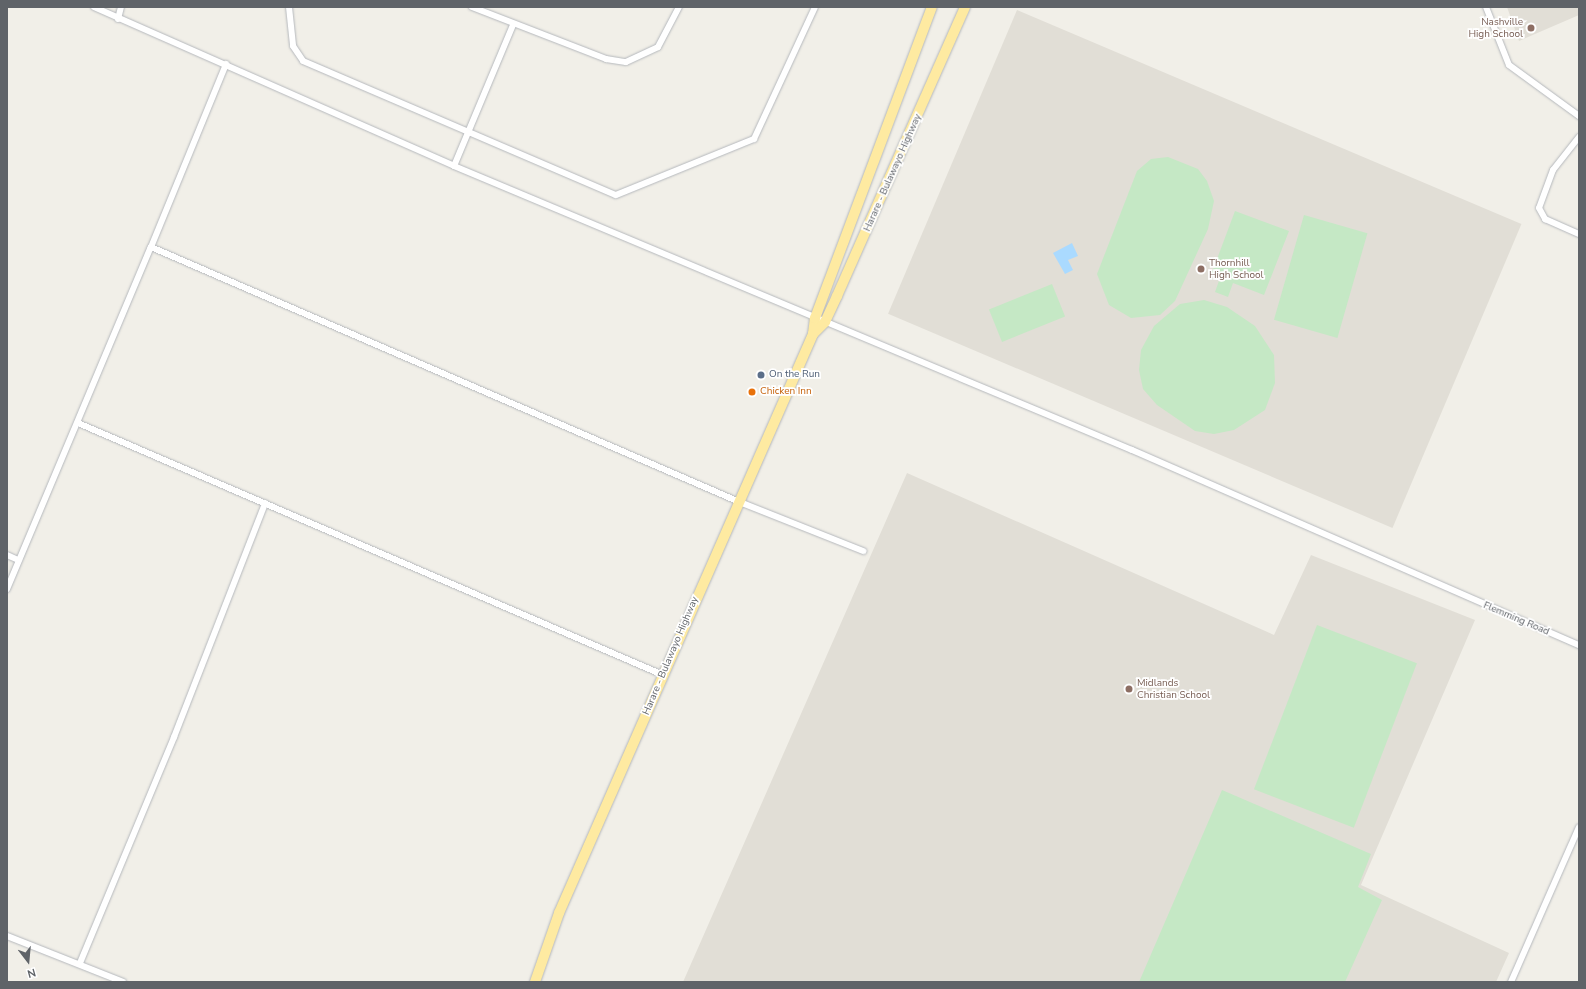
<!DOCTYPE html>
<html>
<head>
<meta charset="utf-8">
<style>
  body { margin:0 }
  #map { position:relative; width:1586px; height:989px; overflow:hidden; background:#f1efe8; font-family:"Nunito Sans",sans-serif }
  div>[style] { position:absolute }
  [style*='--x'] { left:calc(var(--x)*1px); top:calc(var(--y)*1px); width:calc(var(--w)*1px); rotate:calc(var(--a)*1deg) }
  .education>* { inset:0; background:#e1ded6; transform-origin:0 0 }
  .green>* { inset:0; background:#c5e8c5; transform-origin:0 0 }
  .water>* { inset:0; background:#aadaff }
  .roads { filter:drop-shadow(0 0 1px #b5b8bc) drop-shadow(0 0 1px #b5b8bc) }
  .minor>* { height:6px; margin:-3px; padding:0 3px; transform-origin:3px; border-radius:3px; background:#fff }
  .trunk>* { height:10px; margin:-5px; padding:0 5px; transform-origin:5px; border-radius:5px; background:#feeaa1 }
  .dots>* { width:11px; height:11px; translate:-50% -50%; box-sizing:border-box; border:2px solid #fff; border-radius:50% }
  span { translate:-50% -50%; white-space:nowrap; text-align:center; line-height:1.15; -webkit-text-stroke:3.5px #fff; paint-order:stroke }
  .education-label { font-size:10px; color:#785e54 }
  .right { translate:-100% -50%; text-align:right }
  .left { translate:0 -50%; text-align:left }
  .street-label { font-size:10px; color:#5f6368 }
  .service-label { font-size:10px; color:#4e5e75 }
  .food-label { font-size:10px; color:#c56008 }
  .frame { position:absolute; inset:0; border:8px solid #5f6368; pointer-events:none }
  .north { position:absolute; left:8px; top:941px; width:40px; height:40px; -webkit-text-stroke:3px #fff; paint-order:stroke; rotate:164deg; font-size:11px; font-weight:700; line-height:16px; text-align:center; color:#5f6368 }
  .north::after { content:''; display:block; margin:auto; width:14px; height:18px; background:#5f6368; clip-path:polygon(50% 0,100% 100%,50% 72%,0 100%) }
</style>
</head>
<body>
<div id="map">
  <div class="education">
    <i style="clip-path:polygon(1507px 7px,1579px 7px,1579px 15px,1519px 41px)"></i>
    <i style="left:1017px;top:10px;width:548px;height:330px;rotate:23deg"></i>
    <i style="clip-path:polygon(907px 473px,1274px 635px,1311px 555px,1475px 620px,1361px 885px,1509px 953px,1496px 982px,683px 982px)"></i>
  </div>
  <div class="green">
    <i style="clip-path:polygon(1168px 157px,1198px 169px,1207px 181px,1214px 201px,1208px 229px,1175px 301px,1160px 315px,1131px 318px,1109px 305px,1097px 274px,1137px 171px,1151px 159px)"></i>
    <i style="clip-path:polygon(1235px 211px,1289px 231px,1264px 295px,1233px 283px,1228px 297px,1215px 292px,1220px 278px,1211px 275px)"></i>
    <i style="left:1304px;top:215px;width:66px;height:109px;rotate:16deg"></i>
    <i style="left:1052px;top:284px;width:35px;height:68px;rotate:68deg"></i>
    <i style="clip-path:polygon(1204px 300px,1227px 307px,1255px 326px,1274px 355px,1275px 383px,1265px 410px,1234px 430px,1214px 434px,1195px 431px,1157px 405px,1143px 389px,1139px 370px,1141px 350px,1154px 326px,1180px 304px)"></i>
    <i style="left:1317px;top:625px;width:107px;height:176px;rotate:21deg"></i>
    <i style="clip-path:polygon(1222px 790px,1371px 854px,1358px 887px,1382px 900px,1345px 982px,1139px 982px)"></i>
  </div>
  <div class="water">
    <i style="clip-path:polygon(1072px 243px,1078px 256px,1068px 260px,1073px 270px,1065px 274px,1053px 253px)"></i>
  </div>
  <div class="roads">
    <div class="minor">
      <i style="--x:94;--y:7;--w:394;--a:23.8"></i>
      <i style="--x:454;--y:166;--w:735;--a:22.73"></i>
      <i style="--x:1132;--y:450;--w:488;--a:23.6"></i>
      <i style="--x:289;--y:7;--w:39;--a:84"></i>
      <i style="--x:293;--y:46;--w:18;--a:56"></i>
      <i style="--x:303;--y:61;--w:340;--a:23.2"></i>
      <i style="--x:616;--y:195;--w:149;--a:-22.1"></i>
      <i style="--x:754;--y:139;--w:145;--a:-65.2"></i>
      <i style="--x:472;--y:7;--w:144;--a:21.2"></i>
      <i style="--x:606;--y:59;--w:20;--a:9"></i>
      <i style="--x:626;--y:62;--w:35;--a:-25"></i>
      <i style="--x:658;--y:47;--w:45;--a:-62.3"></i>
      <i style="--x:1486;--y:7;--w:62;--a:68.4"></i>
      <i style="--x:1509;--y:65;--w:87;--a:36.1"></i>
      <i style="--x:118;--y:19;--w:12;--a:-76"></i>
      <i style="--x:1579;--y:137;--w:42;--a:128.2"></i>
      <i style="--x:1553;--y:170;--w:40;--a:110.2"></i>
      <i style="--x:1539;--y:208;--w:13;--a:61"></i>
      <i style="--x:1545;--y:219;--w:37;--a:24"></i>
      <i style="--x:454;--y:166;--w:153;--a:-67.3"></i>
      <i style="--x:151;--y:247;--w:198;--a:-67.7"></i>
      <i style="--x:78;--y:423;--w:637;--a:23.3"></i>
      <i style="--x:7;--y:555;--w:12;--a:24"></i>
      <i style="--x:7;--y:589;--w:371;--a:-67.2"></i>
      <i style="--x:151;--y:247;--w:639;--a:23.43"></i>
      <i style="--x:737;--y:501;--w:136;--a:21.6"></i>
      <i style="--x:7;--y:936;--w:125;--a:21.6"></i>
      <i style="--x:80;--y:963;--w:245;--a:-67.4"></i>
      <i style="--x:174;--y:737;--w:251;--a:-68.7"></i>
      <i style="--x:1511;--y:982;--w:169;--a:-66.3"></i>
    </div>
    <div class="trunk">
      <i style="--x:813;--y:334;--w:17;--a:-45"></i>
      <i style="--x:825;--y:322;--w:29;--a:-65"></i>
      <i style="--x:837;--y:296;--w:316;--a:-66.1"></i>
      <i style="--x:535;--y:982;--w:73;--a:-70.8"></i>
      <i style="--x:559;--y:913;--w:632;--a:-66.31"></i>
      <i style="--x:813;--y:334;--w:16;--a:-83"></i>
      <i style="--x:815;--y:318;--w:332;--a:-69.4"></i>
    </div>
  </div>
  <div class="dots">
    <i style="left:1531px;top:28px;background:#8d6e63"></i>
    <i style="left:1201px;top:269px;background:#8d6e63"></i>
    <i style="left:761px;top:375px;background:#5c6f8a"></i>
    <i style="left:752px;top:392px;background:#e8710a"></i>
    <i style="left:1129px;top:689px;background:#8d6e63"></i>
  </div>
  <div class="education-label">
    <span class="right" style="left:1523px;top:28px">Nashville<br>High School</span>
    <span class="left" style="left:1209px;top:269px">Thornhill<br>High School</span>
    <span class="left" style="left:1137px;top:689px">Midlands<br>Christian School</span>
  </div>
  <div class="street-label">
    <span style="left:893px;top:173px;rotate:-66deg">Harare - Bulawayo Highway</span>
    <span style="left:1516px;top:619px;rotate:23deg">Flemming Road</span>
    <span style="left:671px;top:656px;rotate:-67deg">Harare - Bulawayo Highway</span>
  </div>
  <div class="service-label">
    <span class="left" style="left:769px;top:375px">On the Run</span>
  </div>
  <div class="food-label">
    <span class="left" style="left:760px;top:392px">Chicken Inn</span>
  </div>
  <div class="frame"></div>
  <div class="north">N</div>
</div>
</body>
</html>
